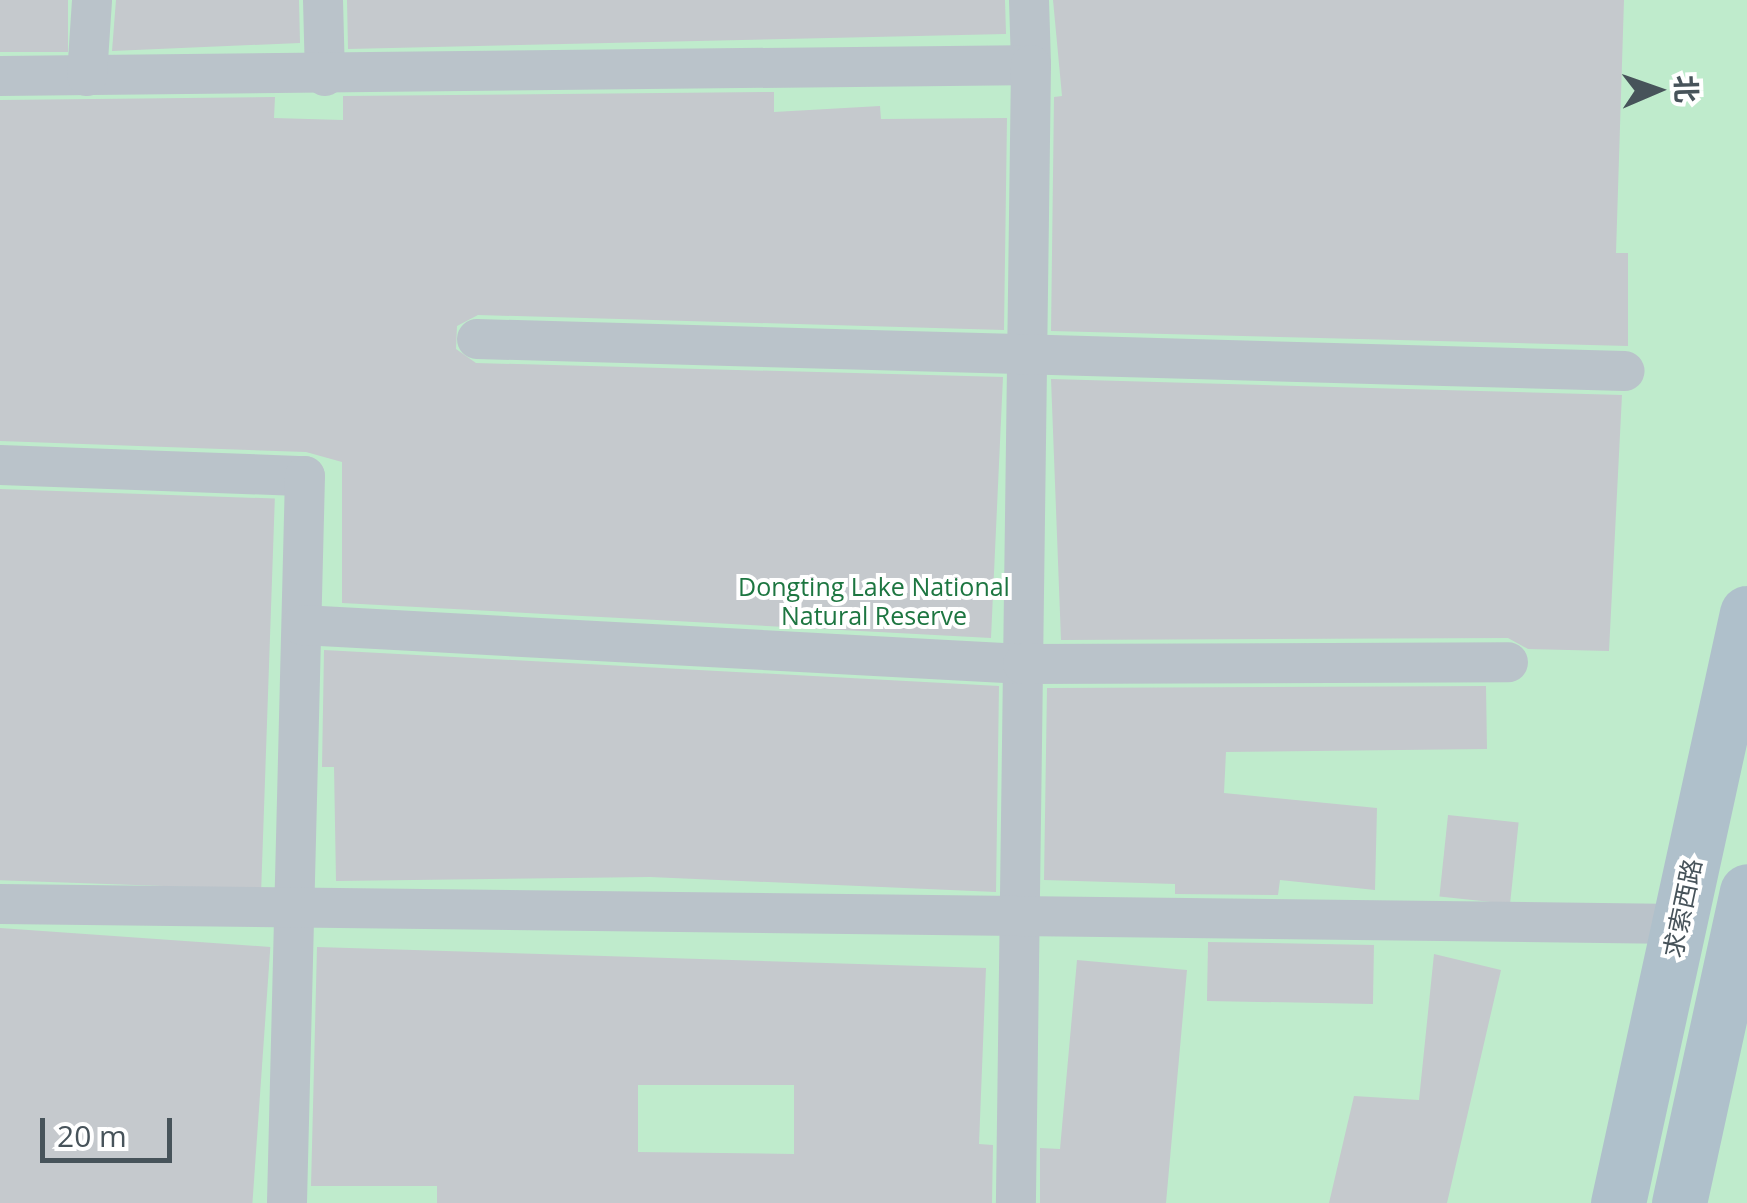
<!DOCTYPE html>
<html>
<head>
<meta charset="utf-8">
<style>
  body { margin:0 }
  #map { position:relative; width:1747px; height:1203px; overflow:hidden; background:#f0eeee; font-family:"Open Sans","Noto Sans SC",sans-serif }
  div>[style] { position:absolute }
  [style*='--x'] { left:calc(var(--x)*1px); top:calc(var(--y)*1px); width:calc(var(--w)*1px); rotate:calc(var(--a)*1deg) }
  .green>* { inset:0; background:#bfebcc; transform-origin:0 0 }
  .building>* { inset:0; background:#c5c9cd; transform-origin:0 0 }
  .minor>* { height:40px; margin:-20px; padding:0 20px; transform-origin:20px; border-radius:20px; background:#bac3ca }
  .primary>* { height:55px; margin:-27.5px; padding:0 27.5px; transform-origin:27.5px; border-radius:27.5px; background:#afc0cb }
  span { translate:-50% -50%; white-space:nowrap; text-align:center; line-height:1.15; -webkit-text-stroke:8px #fff; paint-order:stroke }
  .park-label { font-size:25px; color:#1d7641 }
  .street-label { font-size:25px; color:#47535a }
  .north { position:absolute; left:1607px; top:40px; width:100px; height:100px; -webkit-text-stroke:8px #fff; paint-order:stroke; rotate:88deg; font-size:28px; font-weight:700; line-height:40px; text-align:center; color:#47535a }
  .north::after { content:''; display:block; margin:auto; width:35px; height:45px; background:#47535a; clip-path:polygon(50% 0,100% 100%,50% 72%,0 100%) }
  .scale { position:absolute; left:40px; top:1118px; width:132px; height:45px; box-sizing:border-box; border:5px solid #47535a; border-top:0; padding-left:12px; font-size:30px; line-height:35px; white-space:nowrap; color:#47535a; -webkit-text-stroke:8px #fff; paint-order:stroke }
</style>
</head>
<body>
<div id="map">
  <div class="green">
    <i style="left:0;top:0;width:1747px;height:1203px"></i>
  </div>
  <div class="building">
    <i style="left:0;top:0;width:68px;height:52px"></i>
    <i style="clip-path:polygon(116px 0,299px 0,300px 43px,112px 51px)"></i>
    <i style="clip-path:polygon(347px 0,1005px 0,1006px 34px,348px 49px)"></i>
    <i style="clip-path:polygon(1053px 0,1624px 0,1616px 253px,1628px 253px,1628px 346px,1051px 331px,1054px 97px,1062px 96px)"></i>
    <i style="clip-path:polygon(774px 92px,774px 112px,880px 106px,881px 119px,1007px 118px,1004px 330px,478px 315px,457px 326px,456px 349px,476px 363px,1003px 377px,991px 638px,342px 603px,342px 462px,306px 452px,0 441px,0 100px,275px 97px,274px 118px,343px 120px,343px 96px)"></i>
    <i style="clip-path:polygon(1051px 379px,1622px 395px,1609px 651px,1528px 649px,1508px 638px,1061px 640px)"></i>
    <i style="left:0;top:489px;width:275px;height:391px;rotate:2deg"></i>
    <i style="clip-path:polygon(324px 650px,999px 686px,996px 892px,650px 877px,336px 881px,334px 767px,322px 767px)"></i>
    <i style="clip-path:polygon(1486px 686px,1487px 749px,1226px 752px,1224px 793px,1377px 808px,1375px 890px,1280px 880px,1278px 895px,1175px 894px,1175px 884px,1044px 880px,1047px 688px)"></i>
    <i style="left:1448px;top:815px;width:71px;height:82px;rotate:6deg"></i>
    <i style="left:0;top:928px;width:271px;height:275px;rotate:4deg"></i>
    <i style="left:1208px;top:942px;width:166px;height:59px;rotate:1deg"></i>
    <i style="clip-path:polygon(evenodd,317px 947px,986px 968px,979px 1144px,993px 1145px,992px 1203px,437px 1203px,437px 1186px,311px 1186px,317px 947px,638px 1085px,794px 1085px,794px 1154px,638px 1152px,638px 1085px)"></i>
    <i style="clip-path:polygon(1434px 954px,1501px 970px,1447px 1203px,1329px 1203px,1354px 1096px,1419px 1100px)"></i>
    <i style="clip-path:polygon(1077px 960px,1187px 970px,1166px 1203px,1040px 1203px,1040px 1148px,1060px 1149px)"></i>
  </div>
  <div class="minor">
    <i style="--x:323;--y:0;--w:76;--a:88.5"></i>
    <i style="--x:1029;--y:0;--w:65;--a:88.2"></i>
    <i style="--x:0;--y:76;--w:1031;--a:-0.61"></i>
    <i style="--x:1031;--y:65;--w:1138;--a:90.76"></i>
    <i style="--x:87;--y:76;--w:76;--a:-86.2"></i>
    <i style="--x:477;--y:339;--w:1148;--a:1.6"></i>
    <i style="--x:0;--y:465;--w:305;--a:2.1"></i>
    <i style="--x:305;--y:476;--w:727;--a:91.42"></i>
    <i style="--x:302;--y:625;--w:722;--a:3.1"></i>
    <i style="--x:1023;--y:664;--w:485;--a:-0.2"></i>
    <i style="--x:0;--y:904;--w:1679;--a:0.68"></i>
  </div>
  <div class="primary">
    <i style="--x:1618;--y:1203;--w:604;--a:-77.67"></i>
    <i style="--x:1679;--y:1203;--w:319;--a:-77.7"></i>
  </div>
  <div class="park-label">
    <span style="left:874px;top:601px">Dongting Lake National<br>Natural Reserve</span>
  </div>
  <div class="street-label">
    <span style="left:1682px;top:908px;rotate:-78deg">求索西路</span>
  </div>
  <div class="north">北</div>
  <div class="scale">20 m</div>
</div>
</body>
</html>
